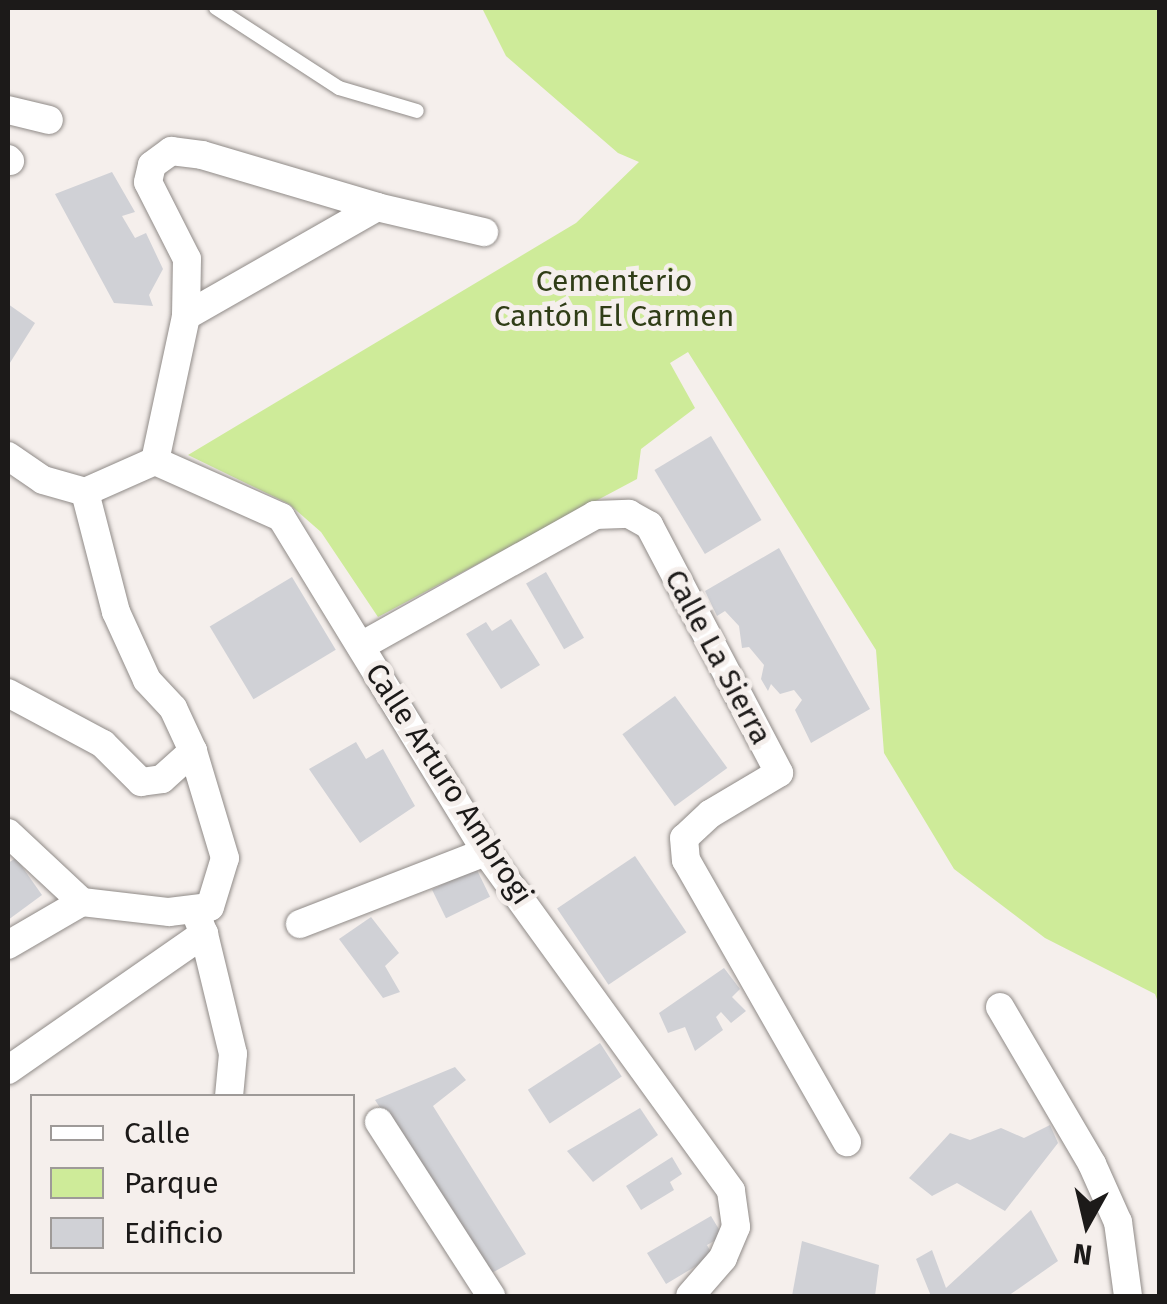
<!DOCTYPE html>
<html>
<head>
<meta charset="utf-8">
<style>
  body { margin:0 }
  #map { position:relative; width:1167px; height:1304px; overflow:hidden; background:#f5efec; font-family:"Fira Sans",sans-serif }
  div>[style] { position:absolute }
  [style*='--x'] { left:calc(var(--x)*1px); top:calc(var(--y)*1px); width:calc(var(--w)*1px); rotate:calc(var(--a)*1deg) }
  .green>* { inset:0; background:#ceeb99 }
  .building>* { inset:0; background:#d0d1d6; transform-origin:0 0 }
  .roads { filter:drop-shadow(0 0 2px #908b88) drop-shadow(0 0 2px #908b88) }
  .lane>* { height:14px; margin:-7px; padding:0 7px; transform-origin:7px; border-radius:7px; background:#fff }
  .street>* { height:28px; margin:-14px; padding:0 14px; transform-origin:14px; border-radius:14px; background:#fff }
  span { translate:-50% -50%; white-space:nowrap; text-align:center; line-height:1.15; -webkit-text-stroke:10px #f5efec; paint-order:stroke }
  .park-label { font-size:30px; color:#303d17 }
  .street-label { font-size:30px; color:#1c1a19 }
  .frame { position:absolute; inset:0; border:10px solid #1c1a19; pointer-events:none }
  .legend { position:absolute; left:30px; top:1094px; width:325px; height:180px; box-sizing:border-box; background:#f5efec; border:2px solid #9e9a98; margin:0; padding:12px 18px; list-style:none; font-size:30px; color:#1c1a19 }
  .legend li { display:flex; align-items:center; gap:20px; height:50px }
  .legend b { width:50px; border:2px solid #9e9a98 }
  .north { position:absolute; left:1037px; top:1174px; width:100px; height:100px; -webkit-text-stroke:8px #f5efec; paint-order:stroke; rotate:188deg; font-size:28px; font-weight:700; line-height:40px; text-align:center; color:#1c1a19 }
  .north::after { content:''; display:block; margin:auto; width:35px; height:45px; background:#1c1a19; clip-path:polygon(50% 0,100% 100%,50% 72%,0 100%) }
</style>
</head>
<body>
<div id="map">
  <div class="green">
    <i style="clip-path:polygon(482px 8px,1159px 8px,1159px 1005px,1155px 994px,1045px 938px,954px 869px,884px 753px,876px 650px,688px 352px,670px 363px,695px 408px,641px 449px,637px 479px,378px 617px,321px 532px,289px 504px,188px 455px,576px 223px,639px 162px,618px 153px,506px 56px)"></i>
  </div>
  <div class="building">
    <i style="clip-path:polygon(112px 172px,135px 212px,122px 216px,135px 238px,146px 233px,163px 269px,149px 295px,153px 306px,114px 303px,55px 194px)"></i>
    <i style="clip-path:polygon(8px 304px,35px 323px,8px 366px)"></i>
    <i style="left:711px;top:436px;width:98px;height:66px;rotate:59deg"></i>
    <i style="clip-path:polygon(779px 548px,870px 709px,811px 743px,795px 710px,802px 700px,794px 690px,780px 694px,771px 684px,768px 691px,761px 679px,764px 665px,749px 647px,742px 648px,739px 626px,725px 611px,717px 616px,705px 591px)"></i>
    <i style="left:546px;top:572px;width:76px;height:23px;rotate:60deg"></i>
    <i style="left:292px;top:577px;width:85px;height:96px;rotate:59deg"></i>
    <i style="clip-path:polygon(511px 619px,540px 665px,501px 689px,466px 634px,486px 622px,492px 631px)"></i>
    <i style="left:675px;top:696px;width:89px;height:65px;rotate:54deg"></i>
    <i style="clip-path:polygon(356px 742px,366px 759px,383px 749px,415px 806px,360px 843px,309px 769px)"></i>
    <i style="left:635px;top:856px;width:92px;height:94px;rotate:56deg"></i>
    <i style="clip-path:polygon(16px 858px,42px 895px,8px 920px,8px 863px)"></i>
    <i style="left:476px;top:868px;width:32px;height:49px;rotate:64deg"></i>
    <i style="clip-path:polygon(371px 917px,399px 953px,385px 966px,400px 992px,383px 998px,339px 939px)"></i>
    <i style="clip-path:polygon(724px 968px,740px 989px,732px 997px,746px 1011px,731px 1023px,721px 1012px,716px 1017px,723px 1030px,695px 1051px,685px 1027px,668px 1033px,659px 1013px)"></i>
    <i style="left:600px;top:1043px;width:40px;height:86px;rotate:57deg"></i>
    <i style="clip-path:polygon(455px 1067px,466px 1080px,433px 1106px,526px 1254px,490px 1274px,375px 1100px)"></i>
    <i style="clip-path:polygon(640px 1108px,658px 1135px,593px 1182px,567px 1151px)"></i>
    <i style="clip-path:polygon(1050px 1125px,1058px 1143px,1005px 1211px,957px 1183px,932px 1196px,909px 1178px,950px 1133px,970px 1140px,1001px 1128px,1024px 1138px)"></i>
    <i style="clip-path:polygon(672px 1157px,682px 1174px,670px 1182px,674px 1190px,641px 1210px,626px 1186px)"></i>
    <i style="clip-path:polygon(1031px 1210px,1058px 1261px,1008px 1296px,931px 1296px,916px 1259px,932px 1250px,946px 1288px)"></i>
    <i style="clip-path:polygon(711px 1216px,723px 1236px,707px 1245px,713px 1256px,666px 1284px,647px 1253px)"></i>
    <i style="clip-path:polygon(802px 1241px,879px 1265px,875px 1296px,792px 1296px)"></i>
  </div>
  <div class="roads">
    <div class="lane">
      <i style="--x:216;--y:8;--w:147;--a:33"></i>
      <i style="--x:339;--y:88;--w:81;--a:16.4"></i>
    </div>
    <div class="street">
      <i style="--x:8;--y:110;--w:42;--a:13.7"></i>
      <i style="--x:8;--y:159;--w:3;--a:45"></i>
      <i style="--x:377;--y:207;--w:110;--a:13.2"></i>
      <i style="--x:8;--y:456;--w:42;--a:34.4"></i>
      <i style="--x:43;--y:480;--w:44;--a:15.9"></i>
      <i style="--x:85;--y:492;--w:77;--a:-23.9"></i>
      <i style="--x:155;--y:461;--w:138;--a:24"></i>
      <i style="--x:281;--y:517;--w:393;--a:58.5"></i>
      <i style="--x:486;--y:852;--w:418;--a:54.1"></i>
      <i style="--x:731;--y:1191;--w:36;--a:82"></i>
      <i style="--x:736;--y:1227;--w:34;--a:113"></i>
      <i style="--x:723;--y:1258;--w:50;--a:131"></i>
      <i style="--x:155;--y:461;--w:148;--a:-77.9"></i>
      <i style="--x:186;--y:316;--w:57;--a:-89"></i>
      <i style="--x:187;--y:259;--w:86;--a:-116.9"></i>
      <i style="--x:148;--y:182;--w:17;--a:-77"></i>
      <i style="--x:152;--y:165;--w:24;--a:-36"></i>
      <i style="--x:171;--y:151;--w:31;--a:7"></i>
      <i style="--x:202;--y:155;--w:183;--a:16.5"></i>
      <i style="--x:377;--y:207;--w:220;--a:150.3"></i>
      <i style="--x:361;--y:646;--w:268;--a:-29.2"></i>
      <i style="--x:595;--y:515;--w:34;--a:-2"></i>
      <i style="--x:629;--y:514;--w:23;--a:29"></i>
      <i style="--x:649;--y:525;--w:280;--a:62.3"></i>
      <i style="--x:779;--y:773;--w:80;--a:149.3"></i>
      <i style="--x:710;--y:814;--w:35;--a:137"></i>
      <i style="--x:684;--y:838;--w:22;--a:85"></i>
      <i style="--x:686;--y:860;--w:325;--a:60.3"></i>
      <i style="--x:8;--y:693;--w:108;--a:28.2"></i>
      <i style="--x:103;--y:744;--w:54;--a:45"></i>
      <i style="--x:141;--y:782;--w:21;--a:-8"></i>
      <i style="--x:162;--y:779;--w:42;--a:-42.1"></i>
      <i style="--x:8;--y:833;--w:101;--a:43"></i>
      <i style="--x:300;--y:924;--w:199;--a:-21.2"></i>
      <i style="--x:204;--y:934;--w:123;--a:76.4"></i>
      <i style="--x:233;--y:1054;--w:42;--a:95.4"></i>
      <i style="--x:8;--y:945;--w:86;--a:-30.2"></i>
      <i style="--x:82;--y:902;--w:88;--a:6.6"></i>
      <i style="--x:169;--y:912;--w:41;--a:-7"></i>
      <i style="--x:210;--y:907;--w:51;--a:-73"></i>
      <i style="--x:225;--y:858;--w:112;--a:-106.7"></i>
      <i style="--x:193;--y:751;--w:47;--a:-114.9"></i>
      <i style="--x:173;--y:708;--w:38;--a:-133"></i>
      <i style="--x:147;--y:680;--w:75;--a:-114.5"></i>
      <i style="--x:116;--y:612;--w:124;--a:-104.5"></i>
      <i style="--x:1000;--y:1007;--w:182;--a:59.6"></i>
      <i style="--x:1092;--y:1164;--w:64;--a:65.9"></i>
      <i style="--x:1118;--y:1222;--w:75;--a:82.3"></i>
      <i style="--x:8;--y:1070;--w:239;--a:-34.8"></i>
      <i style="--x:204;--y:934;--w:24;--a:-112"></i>
      <i style="--x:379;--y:1122;--w:207;--a:57.2"></i>
    </div>
  </div>
  <div class="park-label">
    <span style="left:614px;top:298px">Cementerio<br>Cantón El Carmen</span>
  </div>
  <div class="street-label">
    <span style="left:718px;top:657px;rotate:62deg">Calle La Sierra</span>
    <span style="left:449px;top:784px;rotate:57deg">Calle Arturo Ambrogi</span>
  </div>
  <div class="frame"></div>
  <ul class="legend">
  <li><b style="height:12px;background:#fff"></b>Calle</li>
  <li><b style="height:28px;background:#ceeb99"></b>Parque</li>
  <li><b style="height:28px;background:#d0d1d6"></b>Edificio</li>
  </ul>
  <div class="north">N</div>
</div>
</body>
</html>
